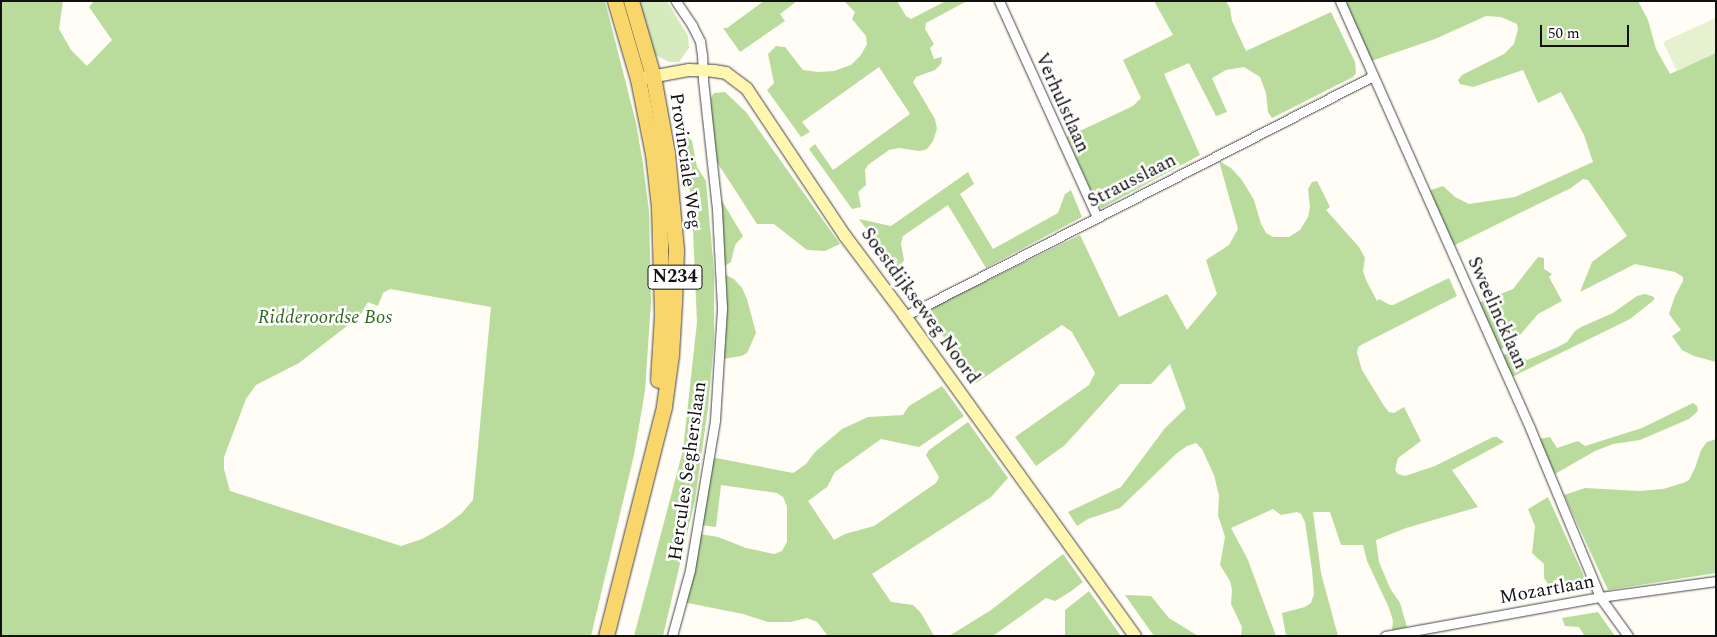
<!DOCTYPE html>
<html>
<head>
<meta charset="utf-8">
<style>
  body { margin:0 }
  #map { position:relative; width:1717px; height:637px; overflow:hidden; background:#fffdf5; font-family:Spectral,serif }
  div>[style] { position:absolute }
  [style*='--x'] { left:calc(var(--x)*1px); top:calc(var(--y)*1px); width:calc(var(--w)*1px); rotate:calc(var(--a)*1deg) }
  .green>* { inset:0; background:#d5ebbd }
  .forest>* { inset:0; background:#b9dc9c }
  .pitch>* { inset:0; background:#e6f2cf }
  .roads { filter:drop-shadow(0 0 1px #444) drop-shadow(0 0 1px #444) }
  .street>* { height:9px; margin:-4.5px; padding:0 4.5px; transform-origin:4.5px; border-radius:4.5px; background:#fff }
  .secondary>* { height:12px; margin:-6px; padding:0 6px; transform-origin:6px; border-radius:6px; background:#fff6b0 }
  .primary>* { height:15px; margin:-7.5px; padding:0 7.5px; transform-origin:7.5px; border-radius:7.5px; background:#f9d66b }
  span { translate:-50% -50%; white-space:nowrap; text-align:center; line-height:1.15; -webkit-text-stroke:5px #fff; paint-order:stroke }
  .shield-label span { padding:1px 4px; background:#fff; border:1px solid; border-radius:4px; -webkit-text-stroke-width:0 }
  .shield-label { font-size:18px; color:#111; font-weight:700 }
  .street-label { font-size:19px; color:#111 }
  .park-label { font-size:19px; color:#2f6b1f; font-style:italic }
  .frame { position:absolute; inset:0; border:2px solid #111; pointer-events:none }
  .scale { position:absolute; left:1540px; top:25px; width:89px; height:22px; box-sizing:border-box; border:2px solid #111; border-top:0; padding-left:6px; font-size:15px; line-height:18px; white-space:nowrap; color:#111; -webkit-text-stroke:4px #fff; paint-order:stroke }
</style>
</head>
<body>
<div id="map">
  <div class="green">
    <i style="clip-path:polygon(632px 1px,667px 1px,688px 36px,689px 48px,679px 62px,669px 62px,653px 54px)"></i>
  </div>
  <div class="forest">
    <i style="clip-path:polygon(evenodd,1px 1px,63px 1px,59px 29px,71px 50px,87px 66px,112px 40px,89px 7px,94px 1px,605px 1px,636px 123px,643px 164px,649px 211px,651px 302px,645px 391px,634px 455px,591px 636px,1px 636px,1px 1px,390px 289px,491px 307px,473px 500px,462px 513px,445px 526px,422px 539px,401px 546px,230px 491px,224px 469px,224px 457px,246px 399px,256px 385px,299px 363px,360px 316px,368px 302px,378px 306px,383px 293px,390px 289px)"></i>
    <i style="clip-path:polygon(764px 1px,797px 1px,780px 14px,785px 21px,740px 52px,723px 28px,727px 28px)"></i>
    <i style="clip-path:polygon(844px 1px,897px 1px,906px 16px,911px 19px,946px 1px,967px 1px,926px 23px,925px 29px,934px 44px,930px 48px,934px 59px,942px 57px,941px 64px,935px 70px,916px 77px,913px 82px,935px 119px,937px 129px,933px 141px,927px 149px,920px 151px,899px 148px,889px 150px,868px 165px,865px 170px,866px 185px,858px 192px,861px 207px,852px 209px,809px 149px,815px 144px,833px 170px,910px 114px,879px 67px,802px 122px,810px 132px,801px 137px,767px 90px,774px 83px,768px 54px,776px 46px,785px 47px,803px 70px,818px 72px,834px 71px,851px 65px,861px 55px,867px 44px,866px 36px,852px 19px,855px 12px)"></i>
    <i style="clip-path:polygon(1154px 1px,1226px 1px,1230px 8px,1232px 21px,1246px 51px,1331px 12px,1355px 62px,1356px 73px,1353px 77px,1272px 118px,1268px 112px,1266px 93px,1260px 77px,1244px 67px,1226px 70px,1212px 78px,1227px 112px,1216px 116px,1189px 63px,1164px 74px,1200px 155px,1102px 208px,1098px 207px,1067px 137px,1133px 106px,1141px 98px,1123px 60px,1173px 35px)"></i>
    <i style="clip-path:polygon(1344px 1px,1638px 1px,1648px 20px,1656px 49px,1670px 74px,1716px 52px,1716px 362px,1694px 356px,1682px 350px,1672px 336px,1681px 330px,1669px 314px,1675px 296px,1683px 281px,1683px 277px,1675px 272px,1635px 264px,1580px 292px,1592px 262px,1627px 236px,1588px 180px,1583px 179px,1571px 188px,1453px 246px,1428px 191px,1443px 186px,1455px 197px,1469px 204px,1515px 197px,1593px 162px,1584px 135px,1561px 92px,1538px 103px,1523px 70px,1473px 87px,1460px 84px,1458px 80px,1462px 75px,1504px 54px,1514px 44px,1518px 29px,1517px 24px,1501px 17px,1486px 16px,1435px 39px,1371px 61px)"></i>
    <i style="clip-path:polygon(725px 92px,746px 112px,840px 244px,825px 251px,807px 250px,774px 224px,757px 224px,715px 159px,710px 99px,714px 93px)"></i>
    <i style="clip-path:polygon(685px 134px,692px 141px,697px 167px,706px 181px,714px 271px,714px 342px,708px 408px,695px 500px,663px 636px,634px 636px,683px 450px,697px 322px,693px 230px)"></i>
    <i style="clip-path:polygon(1219px 161px,1231px 168px,1242px 180px,1254px 200px,1261px 224px,1266px 233px,1273px 237px,1289px 237px,1300px 230px,1308px 217px,1310px 207px,1308px 189px,1312px 182px,1317px 181px,1330px 207px,1326px 210px,1359px 247px,1365px 258px,1363px 271px,1366px 280px,1377px 301px,1379px 299px,1390px 305px,1393px 305px,1449px 278px,1457px 296px,1363px 344px,1358px 347px,1357px 353px,1362px 370px,1384px 406px,1389px 412px,1394px 413px,1404px 407px,1421px 441px,1398px 458px,1395px 470px,1398px 474px,1405px 476px,1435px 466px,1493px 437px,1497px 437px,1504px 442px,1452px 470px,1478px 507px,1406px 528px,1376px 540px,1379px 562px,1390px 588px,1400px 603px,1407px 627px,1392px 630px,1393px 621px,1389px 608px,1367px 561px,1363px 545px,1341px 545px,1330px 512px,1313px 512px,1321px 573px,1338px 636px,1286px 636px,1282px 613px,1305px 607px,1311px 603px,1314px 594px,1312px 570px,1305px 522px,1301px 514px,1297px 512px,1281px 515px,1273px 509px,1231px 528px,1248px 560px,1276px 636px,1241px 636px,1242px 627px,1231px 604px,1232px 590px,1230px 581px,1220px 565px,1225px 537px,1218px 515px,1219px 496px,1214px 475px,1202px 449px,1196px 443px,1187px 446px,1177px 453px,1120px 508px,1088px 519px,1077px 526px,1068px 512px,1121px 487px,1165px 428px,1186px 408px,1170px 364px,1151px 384px,1120px 384px,1065px 445px,1036px 466px,1015px 437px,1089px 385px,1095px 373px,1072px 332px,1062px 325px,976px 383px,925px 311px,1080px 235px,1119px 317px,1167px 294px,1187px 330px,1217px 294px,1206px 260px,1229px 245px,1238px 229px)"></i>
    <i style="clip-path:polygon(968px 172px,974px 184px,960px 194px,993px 249px,1058px 213px,1065px 194px,1071px 190px,1082px 217px,986px 268px,948px 205px,903px 236px,901px 244px,904px 260px,897px 272px,859px 219px,891px 226px)"></i>
    <i style="clip-path:polygon(719px 196px,743px 236px,735px 245px,731px 262px,723px 267px)"></i>
    <i style="clip-path:polygon(1538px 257px,1544px 258px,1544px 269px,1552px 274px,1549px 277px,1562px 301px,1538px 314px,1513px 343px,1499px 350px,1478px 303px,1513px 289px)"></i>
    <i style="clip-path:polygon(724px 274px,734px 279px,742px 288px,747px 299px,756px 333px,747px 353px,741px 356px,723px 359px)"></i>
    <i style="clip-path:polygon(1645px 294px,1654px 297px,1654px 300px,1630px 319px,1512px 377px,1502px 355px,1516px 352px,1527px 360px,1558px 347px,1567px 342px,1575px 331px,1581px 327px,1613px 313px,1637px 296px)"></i>
    <i style="clip-path:polygon(942px 386px,964px 416px,919px 447px,881px 439px,835px 472px,827px 487px,808px 501px,834px 540px,845px 534px,874px 526px,936px 483px,939px 477px,926px 455px,929px 450px,968px 422px,1008px 478px,991px 497px,872px 574px,891px 602px,913px 605px,921px 613px,934px 636px,828px 636px,817px 622px,807px 618px,790px 622px,768px 622px,743px 614px,683px 602px,700px 534px,718px 537px,746px 548px,774px 554px,782px 551px,787px 542px,787px 506px,783px 497px,777px 493px,721px 485px,716px 527px,701px 525px,711px 457px,793px 473px,806px 464px,815px 452px,842px 429px,868px 417px,903px 415px,909px 406px)"></i>
    <i style="clip-path:polygon(1693px 403px,1697px 406px,1698px 411px,1689px 419px,1640px 440px,1613px 444px,1595px 451px,1555px 474px,1539px 439px,1550px 437px,1557px 448px,1578px 441px,1585px 446px,1642px 428px)"></i>
    <i style="clip-path:polygon(1716px 439px,1716px 573px,1608px 590px,1564px 495px,1585px 488px,1639px 491px,1663px 489px,1683px 483px,1689px 480px,1695px 468px,1701px 450px,1707px 442px)"></i>
    <i style="clip-path:polygon(1548px 497px,1583px 574px,1587px 587px,1582px 589px,1560px 594px,1548px 584px,1544px 578px,1544px 564px,1532px 553px,1535px 526px,1528px 509px)"></i>
    <i style="clip-path:polygon(1063px 554px,1083px 582px,1070px 592px,1055px 601px,1046px 598px,993px 636px,949px 636px,991px 610px)"></i>
    <i style="clip-path:polygon(1089px 591px,1121px 636px,1065px 636px,1065px 610px)"></i>
    <i style="clip-path:polygon(1125px 595px,1151px 596px,1169px 618px,1198px 636px,1154px 636px)"></i>
    <i style="clip-path:polygon(1598px 612px,1615px 636px,1584px 635px,1579px 627px,1565px 626px,1562px 618px)"></i>
  </div>
  <div class="pitch">
    <i style="clip-path:polygon(1716px 18px,1716px 53px,1677px 71px,1663px 42px)"></i>
  </div>
  <div class="roads">
    <div class="street">
      <i style="--x:999;--y:1;--w:237;--a:65.6"></i>
      <i style="--x:1340;--y:1;--w:467;--a:66"></i>
      <i style="--x:1530;--y:428;--w:183;--a:67.5"></i>
      <i style="--x:1600;--y:597;--w:48;--a:54.3"></i>
      <i style="--x:905;--y:316;--w:526;--a:-27.15"></i>
      <i style="--x:672;--y:636;--w:68;--a:-74.7"></i>
      <i style="--x:690;--y:570;--w:152;--a:-80.5"></i>
      <i style="--x:715;--y:420;--w:112;--a:-86.4"></i>
      <i style="--x:722;--y:308;--w:99;--a:-92.9"></i>
      <i style="--x:717;--y:209;--w:130;--a:-96.2"></i>
      <i style="--x:703;--y:80;--w:25;--a:-92"></i>
      <i style="--x:702;--y:55;--w:14;--a:-98"></i>
      <i style="--x:700;--y:41;--w:18;--a:-117"></i>
      <i style="--x:692;--y:25;--w:29;--a:-124"></i>
      <i style="--x:1385;--y:636;--w:219;--a:-10.3"></i>
      <i style="--x:1600;--y:597;--w:117;--a:-7.9"></i>
    </div>
    <div class="secondary">
      <i style="--x:645;--y:78;--w:45;--a:-10.3"></i>
      <i style="--x:689;--y:70;--w:25;--a:2"></i>
      <i style="--x:714;--y:71;--w:12;--a:9"></i>
      <i style="--x:726;--y:73;--w:26;--a:37"></i>
      <i style="--x:747;--y:89;--w:177;--a:56.3"></i>
      <i style="--x:845;--y:236;--w:100;--a:53.1"></i>
      <i style="--x:905;--y:316;--w:394;--a:54.3"></i>
    </div>
    <div class="primary">
      <i style="--x:615;--y:1;--w:81;--a:73.6"></i>
      <i style="--x:638;--y:79;--w:76;--a:78.7"></i>
      <i style="--x:653;--y:154;--w:53;--a:83.5"></i>
      <i style="--x:659;--y:207;--w:108;--a:88.4"></i>
      <i style="--x:662;--y:315;--w:65;--a:93.5"></i>
      <i style="--x:606;--y:636;--w:237;--a:-75.8"></i>
      <i style="--x:664;--y:406;--w:51;--a:-82.2"></i>
      <i style="--x:671;--y:355;--w:52;--a:-86.7"></i>
      <i style="--x:674;--y:303;--w:53;--a:-87.8"></i>
      <i style="--x:676;--y:250;--w:97;--a:-95.3"></i>
      <i style="--x:667;--y:153;--w:78;--a:-100.3"></i>
      <i style="--x:653;--y:76;--w:78;--a:-106.3"></i>
    </div>
  </div>
  <div class="shield-label">
    <span style="left:675px;top:277px">N234</span>
  </div>
  <div class="street-label">
    <span style="left:1062px;top:103px;rotate:66deg">Verhulstlaan</span>
    <span style="left:685px;top:161px;rotate:82deg">Provinciale Weg</span>
    <span style="left:1132px;top:181px;rotate:-27deg">Strausslaan</span>
    <span style="left:920px;top:306px;rotate:54deg">Soestdijkseweg Noord</span>
    <span style="left:1497px;top:313px;rotate:66deg">Sweelincklaan</span>
    <span style="left:688px;top:471px;rotate:-82deg">Hercules Segherslaan</span>
    <span style="left:1547px;top:590px;rotate:-10deg">Mozartlaan</span>
  </div>
  <div class="park-label">
    <span style="left:325px;top:318px">Ridderoordse Bos</span>
  </div>
  <div class="frame"></div>
  <div class="scale">50 m</div>
</div>
</body>
</html>
